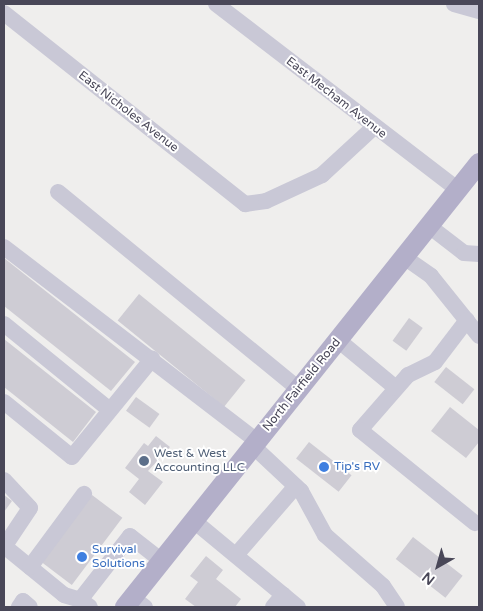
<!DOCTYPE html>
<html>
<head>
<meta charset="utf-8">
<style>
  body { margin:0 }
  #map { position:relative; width:483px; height:611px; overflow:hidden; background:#efeeed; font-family:"Varela Round",sans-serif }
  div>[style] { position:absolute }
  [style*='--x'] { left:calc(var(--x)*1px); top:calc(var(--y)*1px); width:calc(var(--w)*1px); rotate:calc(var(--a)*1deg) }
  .building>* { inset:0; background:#ceccd4; transform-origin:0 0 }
  .minor>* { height:16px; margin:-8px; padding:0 8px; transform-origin:8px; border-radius:8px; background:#c9c8d6 }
  .major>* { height:20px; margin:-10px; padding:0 10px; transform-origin:10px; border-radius:10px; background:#b3afc9 }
  .dots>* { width:14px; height:14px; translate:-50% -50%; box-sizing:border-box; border:2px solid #fff; border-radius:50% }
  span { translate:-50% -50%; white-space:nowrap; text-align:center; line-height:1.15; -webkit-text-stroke:4px #fff; paint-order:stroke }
  .street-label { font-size:12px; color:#494758 }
  .service-label { font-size:12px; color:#4e5e75 }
  .left { translate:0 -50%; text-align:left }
  .shop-label { font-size:12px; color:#366cbe }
  .frame { position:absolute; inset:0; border:5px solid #494758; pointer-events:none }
  .north { position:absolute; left:413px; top:541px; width:50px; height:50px; -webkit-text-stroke:4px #fff; paint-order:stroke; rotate:218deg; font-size:14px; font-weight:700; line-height:20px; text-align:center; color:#494758 }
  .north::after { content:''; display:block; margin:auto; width:18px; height:22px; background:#494758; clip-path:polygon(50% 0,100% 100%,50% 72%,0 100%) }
</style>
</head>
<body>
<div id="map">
  <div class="building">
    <i style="clip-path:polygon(4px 258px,135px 362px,111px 391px,4px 306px)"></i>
    <i style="left:139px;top:294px;width:137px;height:34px;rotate:39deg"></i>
    <i style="left:409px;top:318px;width:17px;height:28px;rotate:36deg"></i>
    <i style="clip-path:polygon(4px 339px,96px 412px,73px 442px,4px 387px)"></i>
    <i style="left:446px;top:367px;width:36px;height:19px;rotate:38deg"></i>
    <i style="left:136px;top:397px;width:29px;height:17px;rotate:36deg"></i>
    <i style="clip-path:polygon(450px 407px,479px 430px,479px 442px,466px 458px,431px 431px)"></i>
    <i style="clip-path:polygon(156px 436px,170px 447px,148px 471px,163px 482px,145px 505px,129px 492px,139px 479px,125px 468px,144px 443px,148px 446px)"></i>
    <i style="left:309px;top:442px;width:54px;height:21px;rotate:38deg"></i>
    <i style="clip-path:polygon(4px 495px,12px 501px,4px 512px)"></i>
    <i style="left:92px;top:495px;width:38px;height:84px;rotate:37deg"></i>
    <i style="left:413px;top:537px;width:63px;height:28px;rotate:38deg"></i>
    <i style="clip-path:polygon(206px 556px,223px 570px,216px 579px,241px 599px,235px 607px,196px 607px,185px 599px,198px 582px,190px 576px)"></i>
  </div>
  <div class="minor">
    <i style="--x:216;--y:4;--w:305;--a:37.5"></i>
    <i style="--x:454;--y:4;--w:25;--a:16"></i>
    <i style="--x:4;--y:13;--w:308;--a:38.4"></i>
    <i style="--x:245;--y:204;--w:21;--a:-8"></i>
    <i style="--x:266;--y:201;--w:62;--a:-24.9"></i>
    <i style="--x:322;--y:175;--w:71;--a:-42.7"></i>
    <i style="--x:58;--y:192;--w:311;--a:39.3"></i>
    <i style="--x:429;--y:226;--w:44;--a:37.6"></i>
    <i style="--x:464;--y:253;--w:15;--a:4"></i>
    <i style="--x:4;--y:247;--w:319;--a:37.5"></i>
    <i style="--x:404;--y:257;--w:33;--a:35"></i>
    <i style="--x:431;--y:276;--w:77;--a:51.3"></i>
    <i style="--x:467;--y:320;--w:53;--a:127.3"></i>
    <i style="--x:435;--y:362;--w:30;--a:154"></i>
    <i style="--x:408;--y:375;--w:73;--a:131.1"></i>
    <i style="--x:360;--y:430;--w:148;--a:39"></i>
    <i style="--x:4;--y:324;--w:136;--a:39.1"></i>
    <i style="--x:338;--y:340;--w:75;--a:39.6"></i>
    <i style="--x:4;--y:402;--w:87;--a:39"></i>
    <i style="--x:72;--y:457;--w:127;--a:-50.8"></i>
    <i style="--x:253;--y:446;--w:66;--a:43.2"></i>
    <i style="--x:301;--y:491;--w:50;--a:61.4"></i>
    <i style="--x:325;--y:535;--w:77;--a:41.3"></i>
    <i style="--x:383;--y:586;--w:25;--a:56"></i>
    <i style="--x:4;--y:480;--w:38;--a:47"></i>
    <i style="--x:30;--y:508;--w:47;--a:123.7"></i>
    <i style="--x:194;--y:521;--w:135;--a:39.6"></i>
    <i style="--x:4;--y:546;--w:77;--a:39.2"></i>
    <i style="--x:64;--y:595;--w:17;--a:17"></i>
    <i style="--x:80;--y:600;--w:12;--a:35"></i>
    <i style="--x:236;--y:555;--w:91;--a:-49"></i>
    <i style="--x:30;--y:567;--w:91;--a:-53.5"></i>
    <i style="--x:133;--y:598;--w:15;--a:37"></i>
    <i style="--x:80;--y:600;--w:81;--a:-52"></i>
    <i style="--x:130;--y:536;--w:41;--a:38"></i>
    <i style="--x:19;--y:607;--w:7;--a:-56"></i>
    <i style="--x:23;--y:601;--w:9;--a:41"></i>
    <i style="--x:273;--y:607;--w:16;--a:-50"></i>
  </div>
  <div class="major">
    <i style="--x:125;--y:607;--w:568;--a:-51.43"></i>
  </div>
  <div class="dots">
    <i style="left:144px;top:461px;background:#5c6f8a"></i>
    <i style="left:324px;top:467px;background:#3f7fe0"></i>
    <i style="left:82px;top:557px;background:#3f7fe0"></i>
  </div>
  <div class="street-label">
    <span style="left:336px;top:98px;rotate:38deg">East Mecham Avenue</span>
    <span style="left:128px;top:112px;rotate:38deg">East Nicholes Avenue</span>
    <span style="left:302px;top:385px;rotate:-51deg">North Fairfield Road</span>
  </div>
  <div class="service-label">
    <span class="left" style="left:154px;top:461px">West &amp; West<br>Accounting LLC</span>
  </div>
  <div class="shop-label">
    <span class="left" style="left:334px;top:467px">Tip's RV</span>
    <span class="left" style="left:92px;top:557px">Survival<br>Solutions</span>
  </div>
  <div class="frame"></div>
  <div class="north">N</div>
</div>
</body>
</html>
